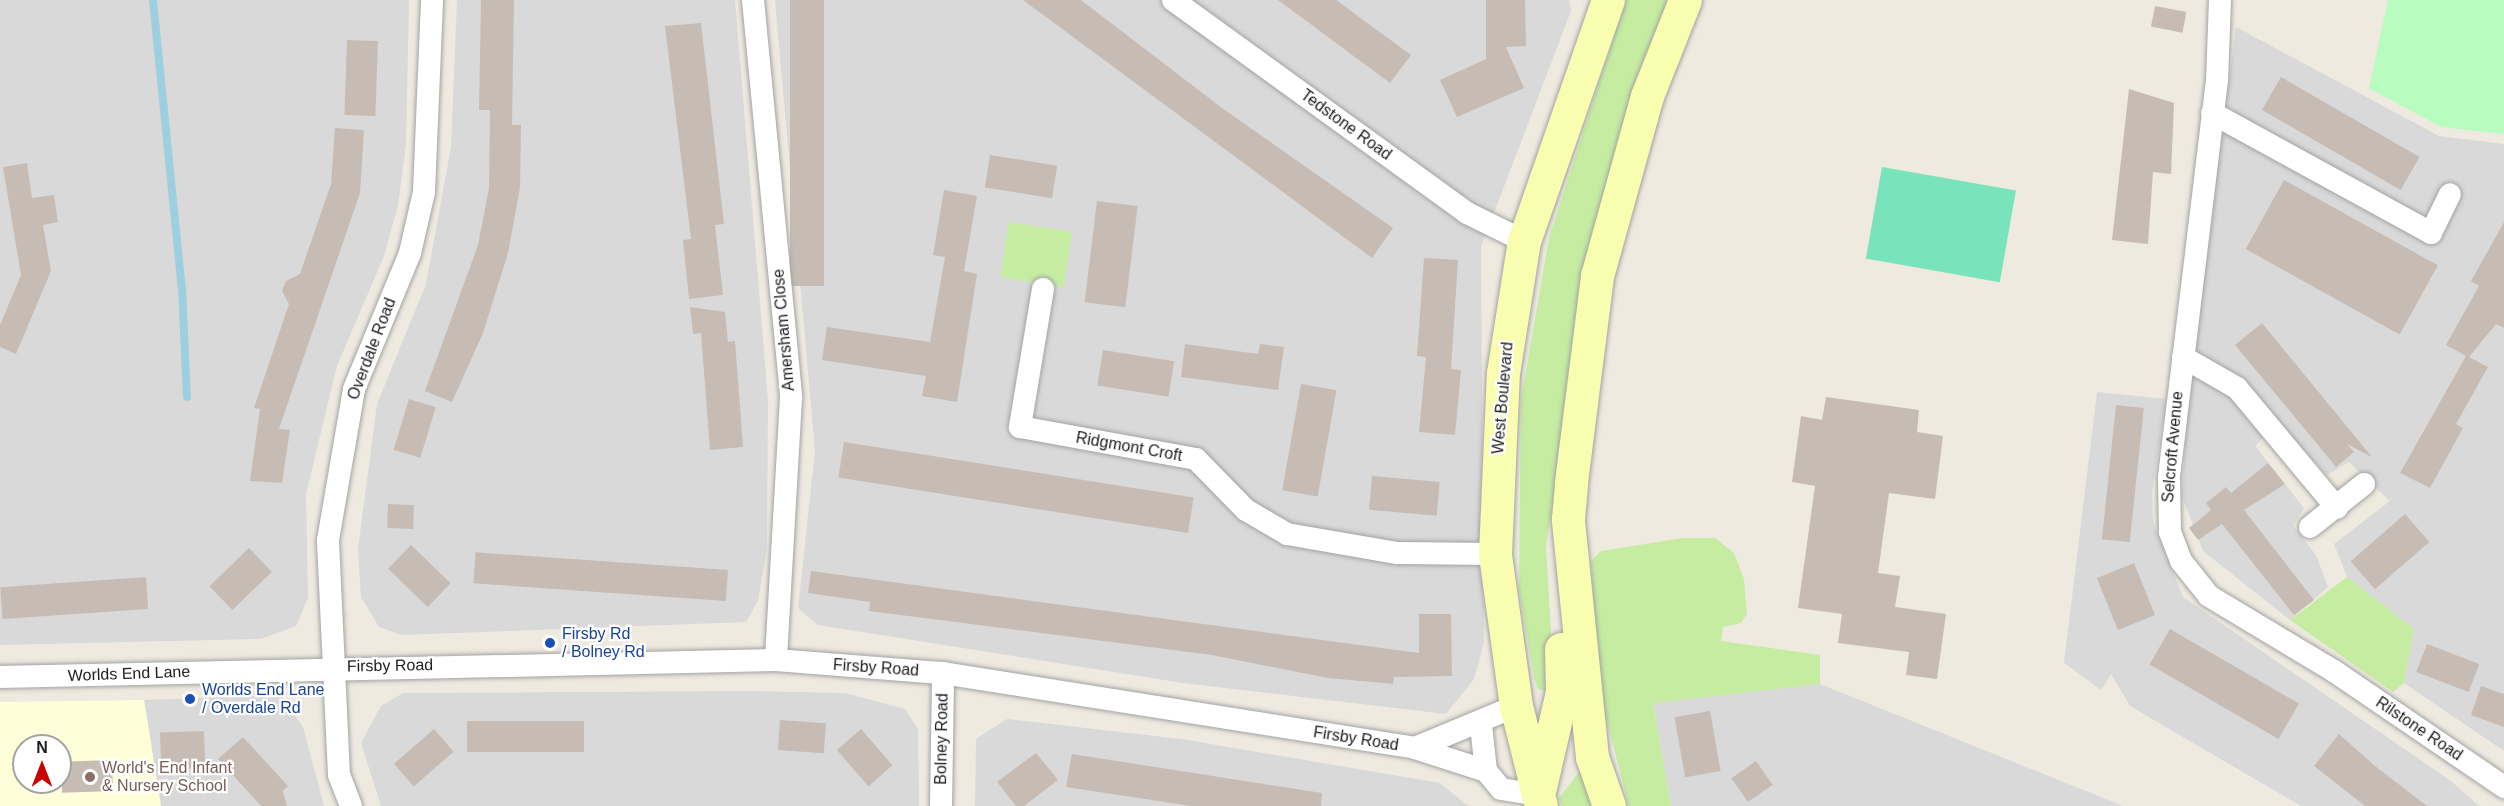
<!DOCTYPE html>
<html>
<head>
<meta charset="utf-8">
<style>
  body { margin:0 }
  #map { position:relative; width:2504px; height:806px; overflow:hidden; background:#eeeae0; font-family:Helvetica,sans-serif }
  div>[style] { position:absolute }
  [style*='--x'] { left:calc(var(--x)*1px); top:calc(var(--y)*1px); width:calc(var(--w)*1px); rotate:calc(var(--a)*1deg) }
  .residential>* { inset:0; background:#dad9d9 }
  .education>* { inset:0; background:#feffd8 }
  .grass>* { inset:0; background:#c6eca2; transform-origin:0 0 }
  .park>* { inset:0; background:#b9fcbf }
  .pitch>* { inset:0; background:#79e3bb; transform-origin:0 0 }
  .stream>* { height:8px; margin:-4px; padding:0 4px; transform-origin:4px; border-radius:4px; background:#9ecfdf }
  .building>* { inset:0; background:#c6bcb4; transform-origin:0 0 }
  .roads { filter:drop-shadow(0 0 2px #a3a3a3) drop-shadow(0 0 2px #a3a3a3) }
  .street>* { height:22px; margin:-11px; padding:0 11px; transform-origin:11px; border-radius:11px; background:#fff }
  .secondary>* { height:33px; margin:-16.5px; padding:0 16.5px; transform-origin:16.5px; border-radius:16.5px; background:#f8fdb0 }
  .dots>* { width:16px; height:16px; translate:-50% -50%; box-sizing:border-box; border:3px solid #fff; border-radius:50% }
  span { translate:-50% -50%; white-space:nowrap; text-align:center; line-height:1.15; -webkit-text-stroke:4.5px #fff; paint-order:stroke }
  .street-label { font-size:16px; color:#1c1c1c }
  .transit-label { font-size:16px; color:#164399 }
  .left { translate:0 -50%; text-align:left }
  .education-label { font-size:16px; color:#785e54 }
  .north { position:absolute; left:12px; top:734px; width:60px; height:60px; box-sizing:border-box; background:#fff; border:2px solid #a4a4a4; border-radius:50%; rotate:0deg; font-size:16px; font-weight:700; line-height:24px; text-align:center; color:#1c1c1c }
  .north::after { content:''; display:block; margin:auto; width:21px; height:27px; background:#c70300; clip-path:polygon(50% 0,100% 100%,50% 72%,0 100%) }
</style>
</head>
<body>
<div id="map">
  <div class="residential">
    <i style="clip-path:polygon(0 0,409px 0,406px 145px,398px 206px,384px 256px,337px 366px,306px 494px,308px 598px,296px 626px,261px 639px,0 645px)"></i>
    <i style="clip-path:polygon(457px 0,735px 0,768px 400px,767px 548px,758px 601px,746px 622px,402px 635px,379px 627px,361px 597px,358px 549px,377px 404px,426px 284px,451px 147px)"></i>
    <i style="clip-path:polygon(775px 0,1569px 0,1571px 11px,1481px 247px,1484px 643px,1474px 679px,1446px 714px,1183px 683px,818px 625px,798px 608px,815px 451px)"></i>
    <i style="clip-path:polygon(2236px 27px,2439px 136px,2504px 144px,2504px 751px,2404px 683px,2414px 629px,2347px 577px,2334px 544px,2390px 501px,2349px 462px,2327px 475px,2278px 423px,2255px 446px,2304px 508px,2293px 526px,2316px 555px,2328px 587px,2290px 620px,2203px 551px,2182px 496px,2189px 383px)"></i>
    <i style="clip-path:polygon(2097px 392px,2166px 399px,2152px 492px,2153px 522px,2183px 597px,2451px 781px,2479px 806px,2301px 806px,2130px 706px,2111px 674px,2101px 690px,2064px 663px)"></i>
    <i style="clip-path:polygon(1820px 684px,2123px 806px,1671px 806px,1653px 703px)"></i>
    <i style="clip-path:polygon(748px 691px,845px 693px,905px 709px,918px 729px,919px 806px,381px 806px,361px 743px,381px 706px,403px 693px)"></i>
    <i style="clip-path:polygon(281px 695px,303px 727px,324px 806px,161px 806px,144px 700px)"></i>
    <i style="clip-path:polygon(1007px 719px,1181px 739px,1440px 783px,1468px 806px,975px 806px,976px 739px)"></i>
  </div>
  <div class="education">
    <i style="clip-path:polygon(evenodd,144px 700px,161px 806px,0 806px,0 702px,144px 700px,24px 746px,60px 746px,60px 782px,24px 782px,24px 746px)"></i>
  </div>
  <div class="grass">
    <i style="clip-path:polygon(1626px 0,1671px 0,1565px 426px,1546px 547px,1554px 683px,1550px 692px,1538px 689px,1534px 678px,1519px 590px,1521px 400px,1549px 238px)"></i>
    <i style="left:1009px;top:222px;width:64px;height:56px;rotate:9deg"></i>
    <i style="clip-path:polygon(1683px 538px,1715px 538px,1734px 553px,1744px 579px,1747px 614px,1741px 623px,1723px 627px,1721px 641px,1820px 655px,1820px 684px,1653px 703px,1671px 806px,1629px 806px,1599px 691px,1591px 561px,1601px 551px)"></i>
    <i style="clip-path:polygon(2347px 577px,2414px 629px,2404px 683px,2393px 692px,2290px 620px)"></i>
    <i style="clip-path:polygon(1580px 771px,1592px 806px,1562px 806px,1559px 798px)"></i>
  </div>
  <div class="park">
    <i style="clip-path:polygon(2388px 0,2504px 0,2504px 134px,2441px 127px,2369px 88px)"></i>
  </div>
  <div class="pitch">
    <i style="left:1882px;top:167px;width:136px;height:93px;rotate:10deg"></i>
  </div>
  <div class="stream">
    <i style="--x:153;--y:0;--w:289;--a:84.3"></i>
    <i style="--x:182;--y:288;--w:109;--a:87.4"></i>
  </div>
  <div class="building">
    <i style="clip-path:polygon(481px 0,514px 0,512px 125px,521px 125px,520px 188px,508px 253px,483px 333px,452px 402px,425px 391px,478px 245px,489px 188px,490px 110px,479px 110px)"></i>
    <i style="left:790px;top:0;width:34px;height:286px"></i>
    <i style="clip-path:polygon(1023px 0,1081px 0,1222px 108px,1393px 228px,1372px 258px)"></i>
    <i style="clip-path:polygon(1278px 0,1336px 0,1411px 55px,1390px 83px)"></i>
    <i style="clip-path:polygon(1486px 0,1525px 0,1526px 46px,1506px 47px,1524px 88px,1457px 117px,1440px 80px,1486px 59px)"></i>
    <i style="left:2155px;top:6px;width:32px;height:21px;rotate:11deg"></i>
    <i style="clip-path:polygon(701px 23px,724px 224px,715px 225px,723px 295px,689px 299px,683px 240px,691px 239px,665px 26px)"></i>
    <i style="left:347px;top:40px;width:31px;height:75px;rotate:2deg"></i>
    <i style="left:2281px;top:77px;width:160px;height:38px;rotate:30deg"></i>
    <i style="clip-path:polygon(2129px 89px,2174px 103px,2171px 174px,2153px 172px,2148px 244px,2112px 240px)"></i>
    <i style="clip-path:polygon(335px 128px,364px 130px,360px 193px,279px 429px,290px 430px,282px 483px,250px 481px,260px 409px,254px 408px,289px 304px,282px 291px,286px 281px,300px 274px,331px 184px)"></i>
    <i style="left:990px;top:155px;width:68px;height:33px;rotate:9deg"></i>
    <i style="clip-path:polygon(27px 163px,32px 198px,54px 195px,58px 222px,43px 225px,51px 271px,16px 354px,0 347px,0 325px,21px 275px,3px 167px)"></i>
    <i style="left:2284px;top:180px;width:176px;height:79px;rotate:29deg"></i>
    <i style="clip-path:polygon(944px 190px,977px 196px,964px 271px,977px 274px,957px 402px,922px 396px,926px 376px,822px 360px,827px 327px,930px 342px,945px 257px,933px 255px)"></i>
    <i style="left:1097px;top:201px;width:41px;height:102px;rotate:7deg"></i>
    <i style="clip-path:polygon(2504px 222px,2504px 328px,2496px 324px,2469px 357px,2488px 367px,2456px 424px,2463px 428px,2430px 488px,2400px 473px,2466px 356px,2446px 345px,2479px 286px,2471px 281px)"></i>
    <i style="clip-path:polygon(1424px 258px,1458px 260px,1451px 369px,1461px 370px,1455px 435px,1419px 432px,1426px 357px,1417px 356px)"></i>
    <i style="clip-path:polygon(690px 307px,725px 312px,728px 342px,735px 341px,743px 447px,710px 450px,701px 333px,693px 334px)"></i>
    <i style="clip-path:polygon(2262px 323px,2372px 457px,2347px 444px,2354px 452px,2336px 467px,2235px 345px)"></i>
    <i style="clip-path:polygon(1185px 344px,1258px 354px,1260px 344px,1284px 347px,1278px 390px,1181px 377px)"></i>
    <i style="left:1103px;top:350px;width:72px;height:36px;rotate:9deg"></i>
    <i style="left:1301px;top:384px;width:36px;height:108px;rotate:10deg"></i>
    <i style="clip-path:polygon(1826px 397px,1919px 410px,1917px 432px,1943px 436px,1935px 499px,1889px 493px,1878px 573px,1900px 576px,1895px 607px,1946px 614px,1937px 679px,1906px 675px,1909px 652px,1838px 643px,1842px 614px,1798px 608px,1815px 486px,1792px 482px,1801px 416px,1822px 420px)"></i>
    <i style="left:409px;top:399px;width:28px;height:53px;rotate:17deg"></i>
    <i style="left:2116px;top:405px;width:28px;height:135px;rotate:6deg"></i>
    <i style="left:844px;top:442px;width:354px;height:36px;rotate:9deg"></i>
    <i style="clip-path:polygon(2268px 463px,2285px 484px,2244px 510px,2314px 600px,2294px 615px,2222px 524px,2198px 540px,2189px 528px,2211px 510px,2206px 503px,2226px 487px,2231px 493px)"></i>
    <i style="left:1372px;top:476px;width:68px;height:34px;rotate:5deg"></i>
    <i style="left:388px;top:504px;width:26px;height:24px;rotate:2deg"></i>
    <i style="left:2405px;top:514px;width:37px;height:72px;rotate:49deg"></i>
    <i style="left:411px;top:545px;width:55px;height:33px;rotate:44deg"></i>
    <i style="left:249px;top:548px;width:33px;height:55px;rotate:46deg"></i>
    <i style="left:2134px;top:563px;width:56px;height:40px;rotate:68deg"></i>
    <i style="left:728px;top:570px;width:31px;height:253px;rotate:94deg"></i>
    <i style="clip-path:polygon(811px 571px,1419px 653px,1419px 614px,1451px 614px,1452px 676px,1394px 677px,1393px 684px,1328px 678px,1212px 655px,869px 611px,870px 602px,808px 593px)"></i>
    <i style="left:146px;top:577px;width:32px;height:146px;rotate:86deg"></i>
    <i style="left:2170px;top:629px;width:149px;height:41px;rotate:30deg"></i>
    <i style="left:2427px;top:644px;width:56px;height:30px;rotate:21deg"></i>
    <i style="clip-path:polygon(2481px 686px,2504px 694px,2504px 727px,2471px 715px)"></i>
    <i style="left:1710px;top:711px;width:61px;height:36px;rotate:80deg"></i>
    <i style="left:780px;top:720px;width:46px;height:30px;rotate:4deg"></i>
    <i style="left:584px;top:721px;width:31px;height:117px;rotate:90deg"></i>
    <i style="left:434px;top:729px;width:30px;height:53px;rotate:49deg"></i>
    <i style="left:861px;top:729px;width:48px;height:32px;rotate:49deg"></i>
    <i style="left:204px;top:731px;width:37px;height:44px;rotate:88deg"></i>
    <i style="clip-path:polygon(2339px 734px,2375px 766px,2427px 806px,2365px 806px,2314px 766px)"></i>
    <i style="clip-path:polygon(243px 737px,288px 786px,283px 791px,287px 806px,261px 806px,218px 759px)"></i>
    <i style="clip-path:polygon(1036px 753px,1058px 780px,1024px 806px,1016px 806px,997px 782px)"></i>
    <i style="clip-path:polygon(1072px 754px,1322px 793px,1321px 806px,1191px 806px,1066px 787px)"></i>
    <i style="left:112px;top:760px;width:31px;height:51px;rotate:88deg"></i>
    <i style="left:1756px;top:761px;width:29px;height:30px;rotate:55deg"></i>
  </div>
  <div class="roads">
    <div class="street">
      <i style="--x:753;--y:0;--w:400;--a:84.5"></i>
      <i style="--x:791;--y:398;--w:262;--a:93.3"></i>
      <i style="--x:1173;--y:0;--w:363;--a:35.9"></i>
      <i style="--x:1467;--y:213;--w:64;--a:26.2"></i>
      <i style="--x:2220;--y:0;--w:80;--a:92.1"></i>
      <i style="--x:2217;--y:80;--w:400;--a:96.9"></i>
      <i style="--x:2169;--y:477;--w:55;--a:89"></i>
      <i style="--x:2170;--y:532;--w:31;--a:69"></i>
      <i style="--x:2181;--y:561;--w:45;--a:51.3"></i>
      <i style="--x:2209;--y:596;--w:146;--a:31"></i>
      <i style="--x:2334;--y:671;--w:206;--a:34.3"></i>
      <i style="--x:2212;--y:113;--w:250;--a:28.7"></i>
      <i style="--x:2431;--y:233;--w:43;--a:-64"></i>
      <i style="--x:1043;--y:289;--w:140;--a:99.5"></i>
      <i style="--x:1020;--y:427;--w:179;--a:10.3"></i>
      <i style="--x:1196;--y:459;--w:71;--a:45.6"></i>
      <i style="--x:1246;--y:510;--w:48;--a:30.3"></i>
      <i style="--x:1287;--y:534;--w:112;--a:9.8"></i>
      <i style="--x:1397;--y:553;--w:98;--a:0.6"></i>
      <i style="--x:2183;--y:357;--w:62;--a:29.9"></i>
      <i style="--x:2237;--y:388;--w:156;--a:50.2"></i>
      <i style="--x:2310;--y:527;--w:69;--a:-38.5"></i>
      <i style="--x:0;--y:677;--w:776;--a:-1.25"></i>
      <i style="--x:776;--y:660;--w:168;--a:4.5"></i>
      <i style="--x:943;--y:673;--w:478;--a:9"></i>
      <i style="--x:1415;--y:748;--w:75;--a:17.9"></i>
      <i style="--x:1486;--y:771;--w:23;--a:50"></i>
      <i style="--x:1501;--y:789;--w:37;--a:9"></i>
      <i style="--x:1481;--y:725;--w:46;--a:83.8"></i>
      <i style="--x:1415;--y:748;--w:109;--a:-22.6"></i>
      <i style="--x:351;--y:806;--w:33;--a:-111"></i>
      <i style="--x:339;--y:775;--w:235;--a:-92.7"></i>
      <i style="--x:328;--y:540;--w:153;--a:-80.2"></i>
      <i style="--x:354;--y:389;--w:147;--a:-67.6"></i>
      <i style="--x:410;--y:253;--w:63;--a:-77.1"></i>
      <i style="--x:424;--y:192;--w:192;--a:-87.6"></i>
      <i style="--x:941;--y:806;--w:133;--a:-89.1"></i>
    </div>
    <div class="secondary">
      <i style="--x:1540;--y:787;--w:98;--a:-77"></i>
      <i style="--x:1562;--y:692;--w:43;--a:-91.3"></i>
      <i style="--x:1541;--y:806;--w:103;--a:-104"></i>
      <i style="--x:1516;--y:706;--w:153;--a:-97.9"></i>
      <i style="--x:1495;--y:554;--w:181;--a:-87.5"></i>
      <i style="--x:1503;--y:373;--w:134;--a:-81"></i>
      <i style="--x:1524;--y:241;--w:255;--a:-70.8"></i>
      <i style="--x:1609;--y:806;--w:52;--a:-109.1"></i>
      <i style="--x:1592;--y:757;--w:239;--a:-95.8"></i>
      <i style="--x:1568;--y:519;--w:37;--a:-85"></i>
      <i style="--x:1571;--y:482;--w:208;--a:-82.8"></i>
      <i style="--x:1597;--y:276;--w:187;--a:-74.5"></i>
      <i style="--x:1647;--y:96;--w:103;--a:-68.4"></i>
    </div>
  </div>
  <div class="dots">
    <i style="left:550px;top:643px;background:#1a4fb4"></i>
    <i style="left:190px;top:699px;background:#1a4fb4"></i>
    <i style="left:90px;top:777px;background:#8d6e63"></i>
  </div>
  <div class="street-label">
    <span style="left:1346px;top:125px;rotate:36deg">Tedstone Road</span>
    <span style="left:784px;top:330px;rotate:-95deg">Amersham Close</span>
    <span style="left:372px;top:349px;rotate:-69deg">Overdale Road</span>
    <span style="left:1503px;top:398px;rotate:-85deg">West Boulevard</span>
    <span style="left:1129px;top:447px;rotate:10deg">Ridgmont Croft</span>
    <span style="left:2173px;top:447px;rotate:-85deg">Selcroft Avenue</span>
    <span style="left:390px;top:666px;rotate:-1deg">Firsby Road</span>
    <span style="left:876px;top:668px;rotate:4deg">Firsby Road</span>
    <span style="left:129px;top:674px;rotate:-2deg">Worlds End Lane</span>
    <span style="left:2419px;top:729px;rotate:34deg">Rilstone Road</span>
    <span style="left:942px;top:739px;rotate:-89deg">Bolney Road</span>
    <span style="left:1356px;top:739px;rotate:9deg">Firsby Road</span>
  </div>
  <div class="transit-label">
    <span class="left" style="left:562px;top:643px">Firsby Rd<br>/ Bolney Rd</span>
    <span class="left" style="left:202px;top:699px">Worlds End Lane<br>/ Overdale Rd</span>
  </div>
  <div class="education-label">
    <span class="left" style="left:102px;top:777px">World's End Infant<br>&amp; Nursery School</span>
  </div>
  <div class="north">N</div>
</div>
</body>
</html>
